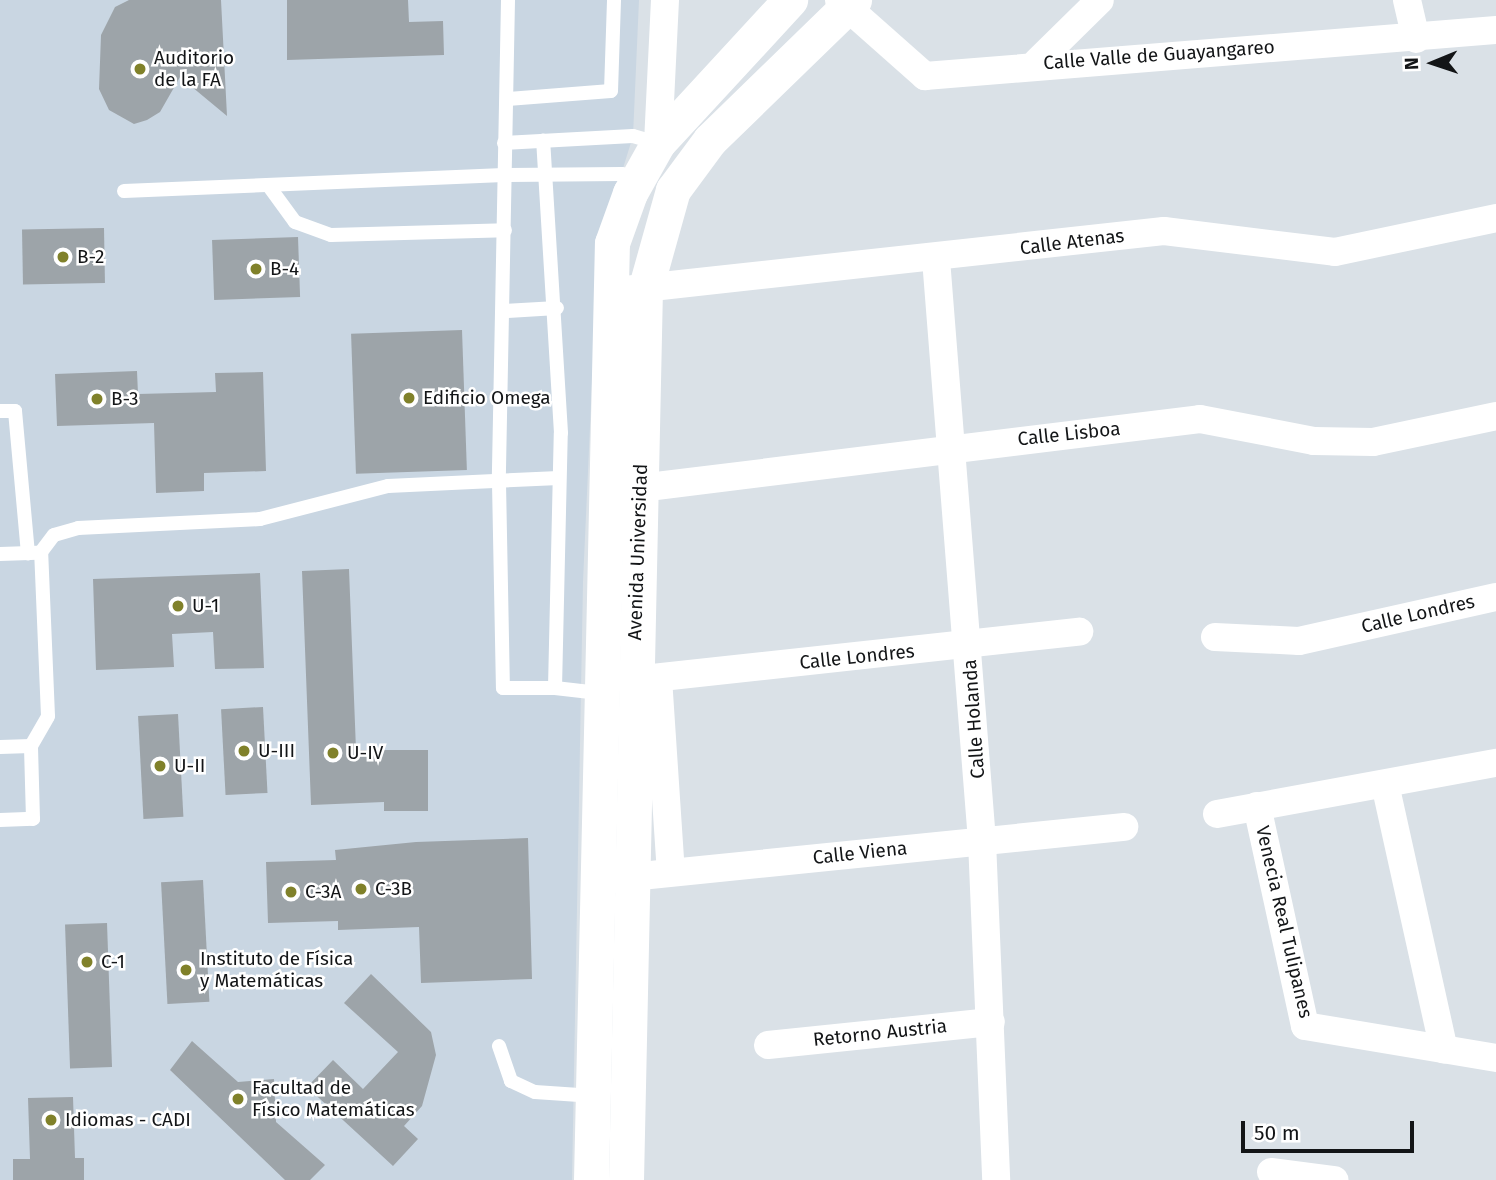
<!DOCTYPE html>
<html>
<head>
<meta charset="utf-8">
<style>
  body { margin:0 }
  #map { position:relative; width:1496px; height:1180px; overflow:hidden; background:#dae1e7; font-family:"Fira Sans",sans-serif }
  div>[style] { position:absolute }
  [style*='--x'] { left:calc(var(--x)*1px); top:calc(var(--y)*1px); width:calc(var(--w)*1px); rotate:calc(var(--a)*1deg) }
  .built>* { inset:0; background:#c9d6e2 }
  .building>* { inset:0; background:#9da4a9; transform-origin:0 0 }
  .service>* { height:14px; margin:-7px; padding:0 7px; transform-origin:7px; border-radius:7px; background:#fff }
  .minor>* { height:28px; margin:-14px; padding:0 14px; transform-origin:14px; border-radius:14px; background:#fff }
  .tertiary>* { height:35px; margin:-17.5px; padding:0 17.5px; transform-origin:17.5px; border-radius:17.5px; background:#fff }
  .dots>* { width:19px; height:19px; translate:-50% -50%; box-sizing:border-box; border:4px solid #fff; border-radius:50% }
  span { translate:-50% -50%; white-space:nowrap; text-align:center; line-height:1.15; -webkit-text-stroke:5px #fff; paint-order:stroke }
  .street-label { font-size:19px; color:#131517 }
  .poi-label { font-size:19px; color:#131517 }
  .left { translate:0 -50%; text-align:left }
  .north { position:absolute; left:1398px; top:28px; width:70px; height:70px; -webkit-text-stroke:5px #fff; paint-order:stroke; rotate:268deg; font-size:19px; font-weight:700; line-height:28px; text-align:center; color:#131517 }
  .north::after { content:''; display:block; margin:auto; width:24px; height:32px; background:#131517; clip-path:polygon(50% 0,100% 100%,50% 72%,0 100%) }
  .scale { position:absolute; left:1241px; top:1121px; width:173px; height:32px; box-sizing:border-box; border:4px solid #131517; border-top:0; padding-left:9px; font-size:21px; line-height:24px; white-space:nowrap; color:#131517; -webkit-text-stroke:5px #fff; paint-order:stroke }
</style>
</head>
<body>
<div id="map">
  <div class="built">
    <i style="clip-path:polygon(0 0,639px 0,633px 136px,598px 249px,583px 582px,572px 1180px,0 1180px)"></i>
  </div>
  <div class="building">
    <i style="clip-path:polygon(129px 0,221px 0,227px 116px,180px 77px,160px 112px,147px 120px,134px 124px,109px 110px,99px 89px,101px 35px,115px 7px)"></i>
    <i style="clip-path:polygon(287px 0,408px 0,409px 22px,443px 21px,444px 55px,287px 60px)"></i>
    <i style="left:104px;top:228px;width:55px;height:82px;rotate:89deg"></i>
    <i style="left:298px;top:237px;width:60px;height:86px;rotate:88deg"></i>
    <i style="left:462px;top:330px;width:140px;height:111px;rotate:88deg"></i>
    <i style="clip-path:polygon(137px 371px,138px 394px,216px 392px,215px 373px,263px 372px,266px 471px,204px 473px,204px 491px,156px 493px,154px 423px,57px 426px,55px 374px)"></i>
    <i style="clip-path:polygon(349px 569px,356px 750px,428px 750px,428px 811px,384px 811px,384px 802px,311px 805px,302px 571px)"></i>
    <i style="clip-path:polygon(260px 573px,264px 668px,215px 669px,213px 632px,172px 634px,174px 667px,96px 670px,93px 579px)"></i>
    <i style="left:263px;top:707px;width:86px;height:42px;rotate:87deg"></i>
    <i style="left:178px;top:714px;width:103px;height:40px;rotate:87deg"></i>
    <i style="clip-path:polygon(528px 838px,532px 979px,421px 983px,419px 927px,338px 930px,338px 921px,268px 923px,266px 862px,336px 860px,335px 850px,416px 842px)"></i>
    <i style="left:203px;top:880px;width:122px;height:42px;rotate:87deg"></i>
    <i style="left:107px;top:923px;width:144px;height:42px;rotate:88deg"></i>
    <i style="clip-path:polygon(371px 974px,431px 1032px,436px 1055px,422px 1106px,404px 1126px,418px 1139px,393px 1166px,307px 1087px,333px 1060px,363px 1089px,398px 1052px,344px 1003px)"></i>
    <i style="clip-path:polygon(192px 1041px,238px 1082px,274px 1079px,276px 1122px,325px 1165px,310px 1180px,285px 1180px,170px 1070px)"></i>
    <i style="clip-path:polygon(73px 1097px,75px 1158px,84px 1158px,84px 1180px,13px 1180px,13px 1159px,30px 1159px,28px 1098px)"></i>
  </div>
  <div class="service">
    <i style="--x:508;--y:0;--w:483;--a:91.1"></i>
    <i style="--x:499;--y:483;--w:205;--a:88.9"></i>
    <i style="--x:503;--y:688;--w:52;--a:0"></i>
    <i style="--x:555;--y:688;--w:255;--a:-88.7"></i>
    <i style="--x:561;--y:433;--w:293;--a:-93.5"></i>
    <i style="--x:507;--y:99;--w:104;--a:-4.4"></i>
    <i style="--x:611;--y:91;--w:91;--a:-88.1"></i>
    <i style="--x:504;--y:143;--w:129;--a:-3.1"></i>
    <i style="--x:633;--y:136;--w:26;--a:16"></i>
    <i style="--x:268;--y:185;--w:46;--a:53.9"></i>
    <i style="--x:295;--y:222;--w:38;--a:20"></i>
    <i style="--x:331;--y:235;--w:174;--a:-1.6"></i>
    <i style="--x:124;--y:191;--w:380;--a:-2.4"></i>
    <i style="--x:504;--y:175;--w:118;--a:-0.5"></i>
    <i style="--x:622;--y:174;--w:15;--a:28"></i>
    <i style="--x:506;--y:311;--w:51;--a:-3.4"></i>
    <i style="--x:0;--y:411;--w:15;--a:0"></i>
    <i style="--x:15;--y:411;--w:143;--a:84.8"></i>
    <i style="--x:0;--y:554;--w:37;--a:-2"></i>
    <i style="--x:555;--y:688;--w:44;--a:6.5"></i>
    <i style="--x:0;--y:747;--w:31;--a:-2"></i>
    <i style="--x:31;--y:746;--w:34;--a:-60"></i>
    <i style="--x:48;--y:716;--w:164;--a:-92.4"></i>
    <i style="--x:41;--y:552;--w:21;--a:-53"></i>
    <i style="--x:54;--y:535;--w:25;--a:-16"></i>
    <i style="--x:78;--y:528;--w:182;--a:-2.8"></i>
    <i style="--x:260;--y:519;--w:132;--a:-14.5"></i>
    <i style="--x:388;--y:486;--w:171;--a:-2.7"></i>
    <i style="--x:0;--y:820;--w:33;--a:-2"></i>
    <i style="--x:33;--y:819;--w:73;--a:-91.6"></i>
    <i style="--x:499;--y:1046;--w:37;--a:71"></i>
    <i style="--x:511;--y:1081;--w:26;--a:25"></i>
    <i style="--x:535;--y:1092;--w:59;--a:3.9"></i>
  </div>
  <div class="minor">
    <i style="--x:839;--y:0;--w:115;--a:41.5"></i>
    <i style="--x:925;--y:76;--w:573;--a:-4.61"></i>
    <i style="--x:1407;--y:0;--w:40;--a:77"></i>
    <i style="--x:1037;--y:62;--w:88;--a:-44.5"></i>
    <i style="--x:658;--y:143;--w:143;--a:-87.2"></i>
    <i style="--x:936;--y:259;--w:584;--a:85.48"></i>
    <i style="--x:982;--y:841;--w:339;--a:87.6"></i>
    <i style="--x:625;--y:290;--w:542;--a:-6.25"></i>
    <i style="--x:1164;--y:231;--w:172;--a:7"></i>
    <i style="--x:1335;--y:252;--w:165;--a:-11.9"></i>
    <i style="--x:640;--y:488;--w:564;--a:-7.02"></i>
    <i style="--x:1200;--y:419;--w:116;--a:10.9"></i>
    <i style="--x:1314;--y:441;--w:59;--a:1"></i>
    <i style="--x:1373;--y:442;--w:126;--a:-11.9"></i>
    <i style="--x:1215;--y:637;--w:84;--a:2.7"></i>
    <i style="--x:1299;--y:641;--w:202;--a:-12.6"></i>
    <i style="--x:658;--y:678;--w:194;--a:86.2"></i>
    <i style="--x:634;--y:680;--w:448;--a:-6.2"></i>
    <i style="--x:1385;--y:784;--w:272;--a:77.5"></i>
    <i style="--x:1257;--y:806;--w:225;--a:77.7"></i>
    <i style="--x:1305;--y:1026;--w:194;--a:9.5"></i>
    <i style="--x:1217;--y:814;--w:284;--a:-10.4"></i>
    <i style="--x:611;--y:879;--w:516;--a:-5.79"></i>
    <i style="--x:768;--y:1045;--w:224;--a:-5.9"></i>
    <i style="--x:1271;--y:1172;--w:64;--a:7.2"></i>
  </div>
  <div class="tertiary">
    <i style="--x:591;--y:1180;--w:937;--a:-88.72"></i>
    <i style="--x:612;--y:243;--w:53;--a:-70.2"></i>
    <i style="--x:630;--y:193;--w:57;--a:-60.8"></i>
    <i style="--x:658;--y:143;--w:195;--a:-47.3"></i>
    <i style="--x:626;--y:1180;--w:890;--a:-88.78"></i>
    <i style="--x:645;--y:290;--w:104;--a:-74.4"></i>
    <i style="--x:673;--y:190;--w:62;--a:-53.5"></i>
    <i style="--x:710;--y:140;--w:201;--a:-44.2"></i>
  </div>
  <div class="dots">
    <i style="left:140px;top:69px;background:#80812a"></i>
    <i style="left:63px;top:257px;background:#80812a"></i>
    <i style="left:256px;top:269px;background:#80812a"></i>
    <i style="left:409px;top:398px;background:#80812a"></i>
    <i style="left:97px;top:399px;background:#80812a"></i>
    <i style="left:178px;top:606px;background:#80812a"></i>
    <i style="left:244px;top:751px;background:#80812a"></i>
    <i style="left:333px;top:753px;background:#80812a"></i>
    <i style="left:160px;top:766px;background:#80812a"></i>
    <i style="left:361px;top:889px;background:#80812a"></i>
    <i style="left:291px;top:892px;background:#80812a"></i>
    <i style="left:87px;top:962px;background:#80812a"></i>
    <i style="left:186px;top:970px;background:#80812a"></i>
    <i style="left:238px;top:1099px;background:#80812a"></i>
    <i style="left:51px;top:1120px;background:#80812a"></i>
  </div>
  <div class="street-label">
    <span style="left:1159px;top:55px;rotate:-4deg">Calle Valle de Guayangareo</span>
    <span style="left:1072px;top:242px;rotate:-7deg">Calle Atenas</span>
    <span style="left:1069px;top:434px;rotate:-6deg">Calle Lisboa</span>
    <span style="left:638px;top:552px;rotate:-88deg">Avenida Universidad</span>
    <span style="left:1418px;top:614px;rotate:-13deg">Calle Londres</span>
    <span style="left:857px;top:657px;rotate:-6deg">Calle Londres</span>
    <span style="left:974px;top:719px;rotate:-94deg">Calle Holanda</span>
    <span style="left:860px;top:853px;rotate:-6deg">Calle Viena</span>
    <span style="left:1284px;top:922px;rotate:77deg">Venecia Real Tulipanes</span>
    <span style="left:880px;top:1033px;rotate:-6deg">Retorno Austria</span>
  </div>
  <div class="poi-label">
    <span class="left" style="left:154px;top:69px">Auditorio<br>de la FA</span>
    <span class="left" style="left:77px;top:257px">B-2</span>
    <span class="left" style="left:270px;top:269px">B-4</span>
    <span class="left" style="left:423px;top:398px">Edificio Omega</span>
    <span class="left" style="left:111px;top:399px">B-3</span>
    <span class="left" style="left:192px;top:606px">U-1</span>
    <span class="left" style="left:258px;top:751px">U-III</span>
    <span class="left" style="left:347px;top:753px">U-IV</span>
    <span class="left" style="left:174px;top:766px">U-II</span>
    <span class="left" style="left:375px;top:889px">C-3B</span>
    <span class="left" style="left:305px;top:892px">C-3A</span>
    <span class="left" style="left:200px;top:970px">Instituto de Física<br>y Matemáticas</span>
    <span class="left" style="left:101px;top:962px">C-1</span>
    <span class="left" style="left:252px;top:1099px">Facultad de<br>Físico Matemáticas</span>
    <span class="left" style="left:65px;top:1120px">Idiomas - CADI</span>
  </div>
  <div class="north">N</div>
  <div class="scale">50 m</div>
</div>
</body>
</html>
